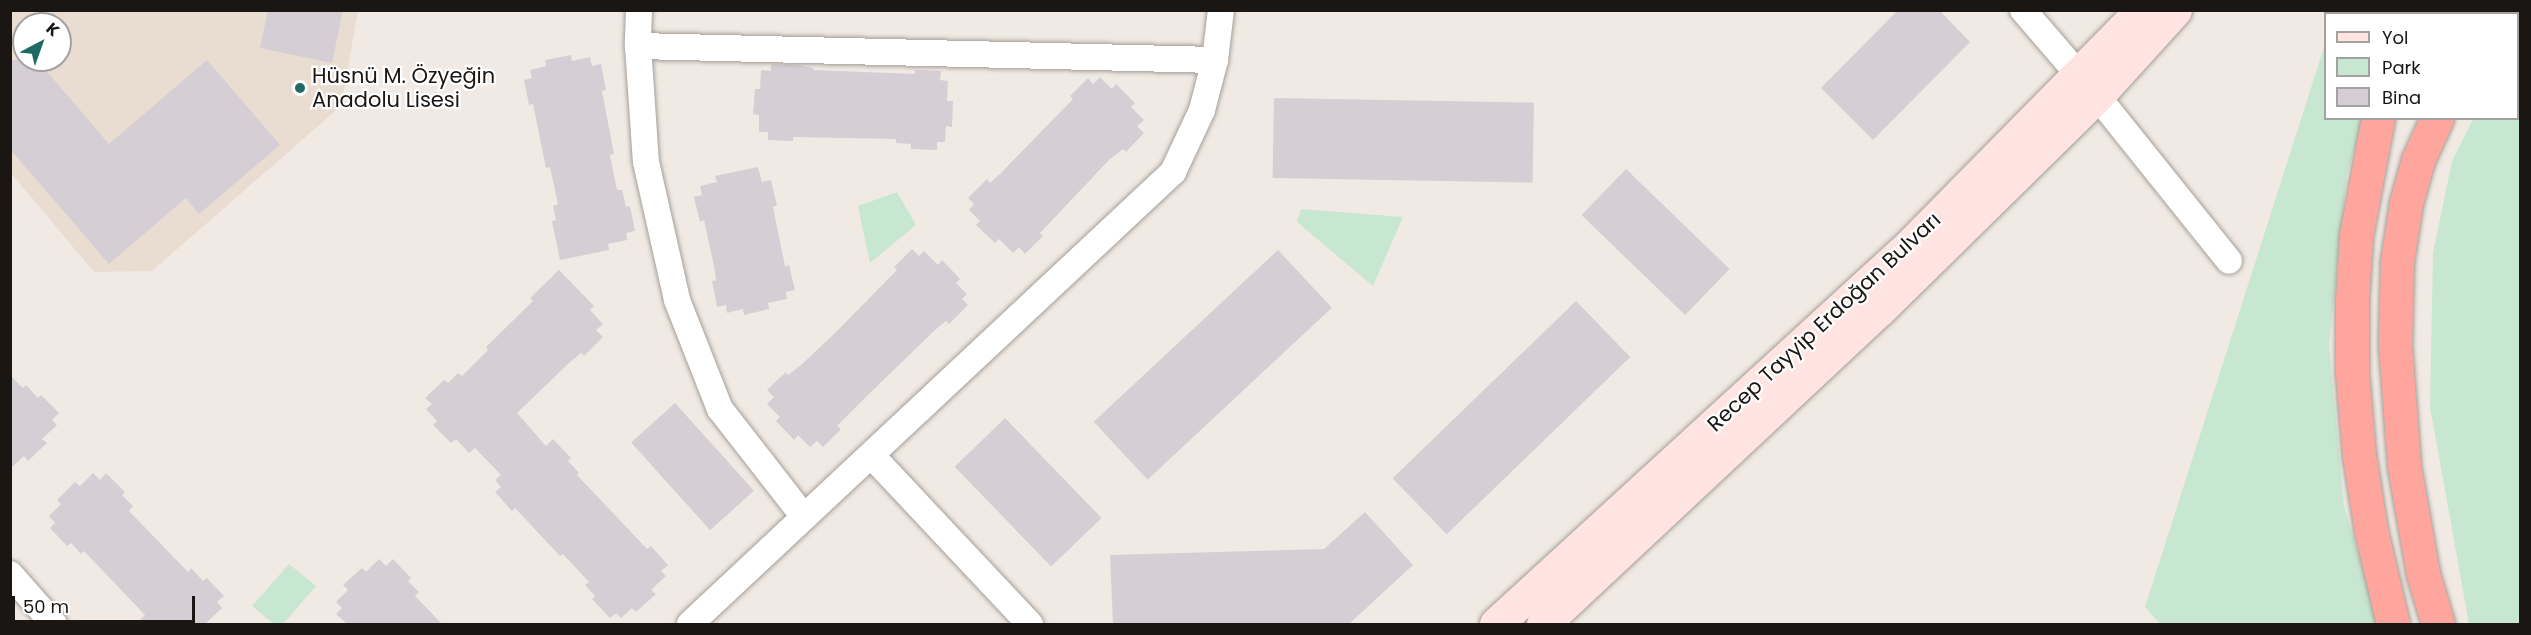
<!DOCTYPE html>
<html>
<head>
<meta charset="utf-8">
<style>
  body { margin:0 }
  #map { position:relative; width:2531px; height:635px; overflow:hidden; background:#f1eae4; font-family:Poppins,sans-serif }
  div>[style] { position:absolute }
  [style*='--x'] { left:calc(var(--x)*1px); top:calc(var(--y)*1px); width:calc(var(--w)*1px); rotate:calc(var(--a)*1deg) }
  .built>* { inset:0; background:#e9ddd1 }
  .green>* { inset:0; background:#c8e7d0 }
  .building>* { inset:0; background:#d5ced4; transform-origin:0 0 }
  .roads { filter:drop-shadow(0 0 2px #a59f99) drop-shadow(0 0 2px #a59f99) }
  .street>* { height:26px; margin:-13px; padding:0 13px; transform-origin:13px; border-radius:13px; background:#fff }
  .secondary>* { height:33px; margin:-16.5px; padding:0 16.5px; transform-origin:16.5px; border-radius:16.5px; background:#ffe4e2 }
  .highway>* { height:33px; margin:-16.5px; padding:0 16.5px; transform-origin:16.5px; border-radius:16.5px; background:#fea69e }
  .dots>* { width:16px; height:16px; translate:-50% -50%; box-sizing:border-box; border:3px solid #fff; border-radius:50% }
  span { translate:-50% -50%; white-space:nowrap; text-align:center; line-height:1.15; -webkit-text-stroke:4.5px #fff; paint-order:stroke }
  .poi-label { font-size:21px; color:#191614 }
  .left { translate:0 -50%; text-align:left }
  .street-label { font-size:21px; color:#191614 }
  .frame { position:absolute; inset:0; border:12px solid #191614; pointer-events:none }
  .legend { position:absolute; left:2324px; top:12px; width:195px; height:108px; box-sizing:border-box; background:#fff; border:2px solid #a3a2a1; margin:0; padding:8px 10px; list-style:none; font-size:18px; color:#191614 }
  .legend li { display:flex; align-items:center; gap:12px; height:30px }
  .legend b { width:30px; border:2px solid #a3a2a1 }
  .north { position:absolute; left:12px; top:12px; width:60px; height:60px; box-sizing:border-box; background:#fff; border:2px solid #a3a2a1; border-radius:50%; rotate:41deg; font-size:16px; font-weight:700; line-height:24px; text-align:center; color:#191614 }
  .north::after { content:''; display:block; margin:auto; width:21px; height:27px; background:#206a63; clip-path:polygon(50% 0,100% 100%,50% 72%,0 100%) }
  .scale { position:absolute; left:12px; top:596px; width:183px; height:27px; box-sizing:border-box; border:3px solid #191614; border-top:0; padding-left:8px; font-size:18px; line-height:21px; white-space:nowrap; color:#191614; -webkit-text-stroke:4px #fff; paint-order:stroke }
</style>
</head>
<body>
<div id="map">
  <div class="built">
    <i style="clip-path:polygon(evenodd,10px 11px,358px 11px,341px 106px,152px 271px,94px 272px,11px 173px,10px 11px,24px 24px,60px 24px,60px 60px,24px 60px,24px 24px)"></i>
  </div>
  <div class="green">
    <i style="clip-path:polygon(2325px 44px,2326px 118px,2364px 119px,2347px 174px,2329px 345px,2344px 506px,2379px 624px,2160px 624px,2145px 607px)"></i>
    <i style="clip-path:polygon(2520px 67px,2520px 624px,2469px 624px,2430px 407px,2433px 253px,2452px 161px,2473px 119px,2518px 118px,2518px 70px)"></i>
    <i style="clip-path:polygon(897px 192px,916px 225px,870px 263px,858px 206px)"></i>
    <i style="clip-path:polygon(1301px 209px,1403px 217px,1373px 286px,1297px 222px)"></i>
    <i style="clip-path:polygon(289px 564px,316px 586px,283px 624px,274px 624px,252px 606px)"></i>
  </div>
  <div class="building">
    <i style="clip-path:polygon(268px 10px,343px 10px,332px 63px,260px 48px)"></i>
    <i style="clip-path:polygon(1898px 10px,1939px 10px,1970px 42px,1873px 140px,1821px 88px)"></i>
    <i style="clip-path:polygon(571px 55px,572px 61px,590px 57px,592px 66px,601px 64px,606px 90px,602px 91px,605px 107px,614px 154px,610px 155px,617px 190px,622px 190px,626px 207px,630px 206px,635px 231px,626px 233px,627px 240px,608px 244px,609px 250px,560px 260px,552px 221px,556px 220px,553px 206px,558px 204px,550px 167px,546px 168px,533px 104px,529px 105px,524px 80px,532px 78px,530px 70px,546px 66px,545px 60px)"></i>
    <i style="clip-path:polygon(10px 60px,37px 60px,109px 144px,207px 60px,280px 145px,199px 214px,186px 198px,109px 264px,10px 149px)"></i>
    <i style="clip-path:polygon(771px 64px,797px 65px,813px 68px,813px 70px,915px 74px,915px 70px,941px 71px,940px 80px,948px 81px,947px 101px,953px 101px,952px 127px,946px 126px,945px 142px,937px 142px,937px 150px,911px 149px,911px 144px,896px 143px,896px 139px,793px 137px,793px 141px,768px 140px,768px 132px,759px 132px,759px 115px,753px 114px,755px 89px,760px 89px,761px 70px,771px 71px)"></i>
    <i style="clip-path:polygon(1100px 77px,1112px 89px,1116px 84px,1135px 103px,1131px 107px,1144px 120px,1137px 126px,1144px 133px,1126px 152px,1123px 149px,1110px 159px,1040px 233px,1043px 236px,1025px 254px,1019px 247px,1013px 253px,999px 239px,995px 243px,976px 225px,980px 221px,969px 210px,974px 204px,968px 198px,987px 179px,990px 183px,1001px 173px,1073px 99px,1070px 96px,1088px 78px,1093px 84px)"></i>
    <i style="left:1274px;top:98px;width:260px;height:80px;rotate:1deg"></i>
    <i style="clip-path:polygon(758px 167px,762px 182px,771px 180px,777px 206px,773px 206px,776px 222px,785px 266px,789px 265px,795px 290px,786px 292px,787px 299px,768px 303px,769px 309px,744px 315px,743px 309px,727px 313px,726px 305px,717px 307px,712px 281px,716px 280px,714px 266px,704px 220px,700px 222px,694px 197px,702px 195px,700px 186px,717px 182px,715px 176px)"></i>
    <i style="left:1626px;top:169px;width:144px;height:64px;rotate:44deg"></i>
    <i style="clip-path:polygon(912px 249px,919px 256px,924px 251px,938px 265px,942px 260px,960px 279px,956px 283px,967px 294px,962px 299px,968px 305px,949px 324px,946px 321px,935px 330px,871px 392px,837px 426px,841px 429px,823px 447px,817px 441px,810px 447px,798px 435px,794px 440px,776px 421px,780px 417px,767px 404px,774px 397px,767px 390px,786px 372px,788px 375px,801px 365px,836px 332px,897px 270px,894px 267px)"></i>
    <i style="left:1278px;top:250px;width:79px;height:252px;rotate:47deg"></i>
    <i style="clip-path:polygon(559px 270px,594px 306px,590px 310px,603px 324px,596px 330px,603px 337px,584px 356px,581px 353px,569px 363px,517px 413px,546px 446px,553px 439px,571px 458px,568px 461px,579px 473px,577px 475px,647px 549px,651px 546px,668px 565px,661px 571px,666px 576px,651px 590px,656px 594px,636px 612px,632px 608px,621px 618px,616px 613px,610px 618px,592px 599px,595px 596px,585px 585px,589px 582px,563px 554px,560px 556px,515px 508px,512px 511px,495px 492px,501px 487px,495px 480px,501px 475px,475px 448px,469px 453px,456px 439px,451px 443px,433px 425px,437px 421px,426px 409px,432px 404px,425px 398px,444px 380px,448px 383px,458px 373px,462px 376px,488px 350px,486px 347px,533px 301px,530px 298px)"></i>
    <i style="left:1576px;top:301px;width:78px;height:255px;rotate:46deg"></i>
    <i style="clip-path:polygon(10px 375px,23px 388px,26px 385px,38px 398px,41px 395px,59px 413px,52px 420px,57px 425px,42px 439px,47px 443px,28px 461px,24px 456px,10px 469px)"></i>
    <i style="left:675px;top:403px;width:118px;height:59px;rotate:48deg"></i>
    <i style="left:1005px;top:418px;width:139px;height:70px;rotate:46deg"></i>
    <i style="clip-path:polygon(93px 473px,100px 480px,106px 473px,125px 492px,122px 495px,133px 506px,129px 511px,188px 572px,191px 568px,203px 581px,207px 578px,224px 596px,217px 602px,222px 608px,205px 624px,136px 624px,145px 615px,84px 551px,81px 554px,71px 543px,67px 546px,50px 528px,55px 523px,49px 516px,61px 504px,57px 500px,75px 482px,80px 486px)"></i>
    <i style="clip-path:polygon(1365px 512px,1413px 565px,1349px 624px,1113px 624px,1110px 555px,1324px 549px)"></i>
    <i style="clip-path:polygon(379px 559px,386px 566px,393px 559px,411px 578px,408px 581px,419px 592px,415px 596px,442px 624px,347px 624px,336px 614px,342px 608px,336px 602px,348px 590px,343px 585px,362px 568px,366px 572px)"></i>
  </div>
  <div class="roads">
    <div class="street">
      <i style="--x:639;--y:10;--w:36;--a:92"></i>
      <i style="--x:638;--y:46;--w:116;--a:86.1"></i>
      <i style="--x:646;--y:162;--w:141;--a:77.3"></i>
      <i style="--x:677;--y:300;--w:117;--a:68.5"></i>
      <i style="--x:720;--y:409;--w:137;--a:52.1"></i>
      <i style="--x:2023;--y:10;--w:113;--a:49.3"></i>
      <i style="--x:2097;--y:96;--w:211;--a:51.3"></i>
      <i style="--x:638;--y:46;--w:577;--a:1.39"></i>
      <i style="--x:872;--y:456;--w:231;--a:46.8"></i>
      <i style="--x:10;--y:574;--w:67;--a:48.7"></i>
      <i style="--x:690;--y:624;--w:662;--a:-43.1"></i>
      <i style="--x:1173;--y:172;--w:68;--a:-64.9"></i>
      <i style="--x:1202;--y:110;--w:52;--a:-75.4"></i>
      <i style="--x:1215;--y:60;--w:50;--a:-83.2"></i>
    </div>
    <div class="secondary">
      <i style="--x:1496;--y:624;--w:560;--a:-42.47"></i>
      <i style="--x:1909;--y:246;--w:332;--a:-45.4"></i>
      <i style="--x:1543;--y:624;--w:460;--a:-43.1"></i>
      <i style="--x:1879;--y:310;--w:305;--a:-44.5"></i>
      <i style="--x:2097;--y:96;--w:116;--a:-47.8"></i>
    </div>
    <div class="highway">
      <i style="--x:2414;--y:14;--w:4;--a:-76"></i>
      <i style="--x:2518;--y:28;--w:2;--a:-27"></i>
      <i style="--x:2378;--y:118;--w:120;--a:100.6"></i>
      <i style="--x:2356;--y:236;--w:64;--a:93.6"></i>
      <i style="--x:2352;--y:300;--w:73;--a:90"></i>
      <i style="--x:2352;--y:373;--w:82;--a:85.1"></i>
      <i style="--x:2359;--y:455;--w:77;--a:81"></i>
      <i style="--x:2371;--y:531;--w:96;--a:76.7"></i>
      <i style="--x:2437;--y:118;--w:46;--a:114.3"></i>
      <i style="--x:2418;--y:160;--w:45;--a:105.6"></i>
      <i style="--x:2406;--y:203;--w:60;--a:98.7"></i>
      <i style="--x:2397;--y:262;--w:83;--a:91.4"></i>
      <i style="--x:2395;--y:345;--w:121;--a:85.7"></i>
      <i style="--x:2404;--y:466;--w:110;--a:80"></i>
      <i style="--x:2423;--y:574;--w:52;--a:73.3"></i>
    </div>
  </div>
  <div class="dots">
    <i style="left:300px;top:88px;background:#206a63"></i>
  </div>
  <div class="poi-label">
    <span class="left" style="left:312px;top:88px">Hüsnü M. Özyeğin<br>Anadolu Lisesi</span>
  </div>
  <div class="street-label">
    <span style="left:1824px;top:322px;rotate:-43deg">Recep Tayyip Erdoğan Bulvarı</span>
  </div>
  <div class="frame"></div>
  <ul class="legend">
  <li><b style="height:8px;background:#ffe4e2"></b>Yol</li>
  <li><b style="height:16px;background:#c8e7d0"></b>Park</li>
  <li><b style="height:16px;background:#d5ced4"></b>Bina</li>
  </ul>
  <div class="north">K</div>
  <div class="scale">50 m</div>
</div>
</body>
</html>
